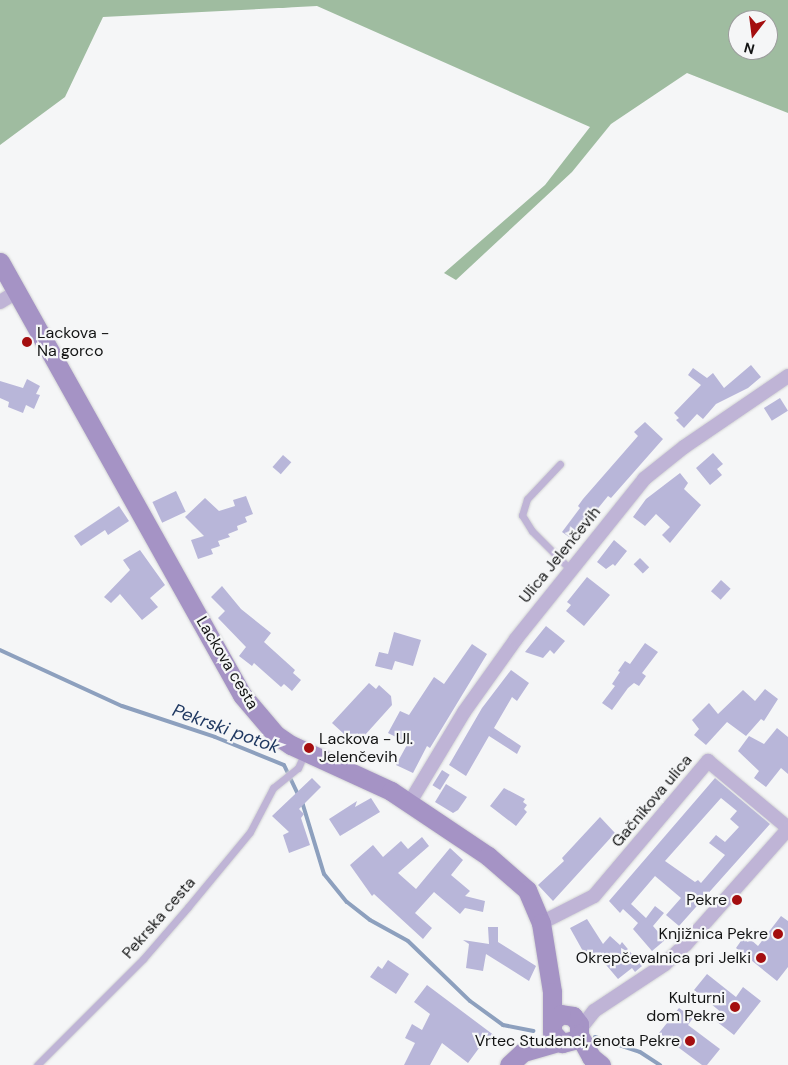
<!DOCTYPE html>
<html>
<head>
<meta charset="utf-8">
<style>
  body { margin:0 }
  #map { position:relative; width:788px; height:1065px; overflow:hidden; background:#f5f6f7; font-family:"DM Sans",sans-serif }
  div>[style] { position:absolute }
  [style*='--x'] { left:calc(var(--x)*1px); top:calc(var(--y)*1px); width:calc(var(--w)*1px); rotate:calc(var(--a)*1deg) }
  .forest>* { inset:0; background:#9fbca0 }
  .stream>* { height:4px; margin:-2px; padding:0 2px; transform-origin:2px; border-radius:2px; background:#8da0be }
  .building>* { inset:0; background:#b8b6d9; transform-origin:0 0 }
  .roads { filter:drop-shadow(0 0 1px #d1d2d3) drop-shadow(0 0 1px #d1d2d3) }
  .lane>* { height:7px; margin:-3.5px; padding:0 3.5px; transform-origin:3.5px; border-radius:3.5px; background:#bfb4d6 }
  .street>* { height:14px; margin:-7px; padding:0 7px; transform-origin:7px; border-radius:7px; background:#bfb4d6 }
  .secondary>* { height:19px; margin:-9.5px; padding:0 9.5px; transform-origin:9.5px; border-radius:9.5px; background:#a593c5 }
  .dots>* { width:14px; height:14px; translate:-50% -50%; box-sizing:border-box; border:2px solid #f5f6f7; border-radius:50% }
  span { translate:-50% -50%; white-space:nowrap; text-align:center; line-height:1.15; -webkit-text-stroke:4.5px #f5f6f7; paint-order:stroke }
  .poi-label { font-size:16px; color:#131414 }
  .left { translate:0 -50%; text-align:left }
  .right { translate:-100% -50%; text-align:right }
  .street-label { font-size:16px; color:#131414 }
  .water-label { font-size:18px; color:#1f3861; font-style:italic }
  .north { position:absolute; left:728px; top:10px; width:50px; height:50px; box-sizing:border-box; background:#f5f6f7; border:1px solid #9b9c9c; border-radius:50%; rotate:195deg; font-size:14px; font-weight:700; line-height:20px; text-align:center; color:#131414 }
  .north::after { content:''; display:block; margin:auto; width:18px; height:22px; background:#a40e0f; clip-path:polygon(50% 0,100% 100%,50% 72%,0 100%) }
</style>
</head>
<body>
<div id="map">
  <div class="forest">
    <i style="clip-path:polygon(evenodd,0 0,788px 0,788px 113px,687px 73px,611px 124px,572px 172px,456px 280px,444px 273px,545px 185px,590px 127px,317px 6px,103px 17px,65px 97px,0 145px,0 0,738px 20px,768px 20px,768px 50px,738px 50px,738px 20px)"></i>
  </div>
  <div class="stream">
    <i style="--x:0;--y:650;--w:134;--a:24.7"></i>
    <i style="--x:122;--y:706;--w:98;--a:18.4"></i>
    <i style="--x:215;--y:737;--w:74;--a:22.1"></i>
    <i style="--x:284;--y:765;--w:44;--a:64.6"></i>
    <i style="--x:303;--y:805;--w:72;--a:73.1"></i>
    <i style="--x:324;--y:874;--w:36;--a:51"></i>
    <i style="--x:347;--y:902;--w:29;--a:38"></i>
    <i style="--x:370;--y:920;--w:43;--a:28.9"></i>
    <i style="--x:408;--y:941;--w:86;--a:44.1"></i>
    <i style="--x:470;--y:1001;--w:41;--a:36"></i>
    <i style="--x:503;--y:1025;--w:31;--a:11"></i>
    <i style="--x:595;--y:1037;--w:47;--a:18.4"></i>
    <i style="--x:640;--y:1052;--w:24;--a:33"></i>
  </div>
  <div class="building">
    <i style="clip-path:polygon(751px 365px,761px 377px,748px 388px,716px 404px,703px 419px,697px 414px,684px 428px,676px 420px,679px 418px,674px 413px,701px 385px,688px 375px,693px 368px,707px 378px,713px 373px,724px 388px)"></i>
    <i style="clip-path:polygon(27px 379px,40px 386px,36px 394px,40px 395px,34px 409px,26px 405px,23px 413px,8px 407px,9px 402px,0 398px,0 381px,23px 388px)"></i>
    <i style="left:780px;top:398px;width:15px;height:19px;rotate:58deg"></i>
    <i style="clip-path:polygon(645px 422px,663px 439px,611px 498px,608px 496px,582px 528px,585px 530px,576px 542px,562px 532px,580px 508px,578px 506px,583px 499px,638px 436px,634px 432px)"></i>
    <i style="clip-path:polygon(713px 453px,723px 464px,717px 469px,722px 475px,710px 485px,696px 468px)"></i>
    <i style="left:283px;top:455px;width:11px;height:16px;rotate:41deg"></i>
    <i style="clip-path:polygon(680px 473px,688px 483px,684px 489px,701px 505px,670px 543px,662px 535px,670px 527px,656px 514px,645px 526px,633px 517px,646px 499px)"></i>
    <i style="left:176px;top:491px;width:23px;height:26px;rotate:65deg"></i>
    <i style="clip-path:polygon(246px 496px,253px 514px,245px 517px,247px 522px,237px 526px,238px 530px,228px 534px,230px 537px,218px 541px,220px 546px,211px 549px,213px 554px,198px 559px,191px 540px,204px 536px,185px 517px,205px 498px,219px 511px,235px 506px,233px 500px)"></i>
    <i style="clip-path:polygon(119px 506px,129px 521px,108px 535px,105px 530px,81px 546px,74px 536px)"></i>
    <i style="clip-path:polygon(614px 540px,627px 551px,615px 566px,613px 564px,606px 569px,597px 562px)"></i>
    <i style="clip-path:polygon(140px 550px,165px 585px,150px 598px,158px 607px,142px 620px,120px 594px,111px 603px,104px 597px,130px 570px,123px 560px)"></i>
    <i style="left:640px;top:558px;width:13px;height:9px;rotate:45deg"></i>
    <i style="clip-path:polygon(587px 577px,610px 595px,584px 626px,566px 611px,571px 605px,567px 602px)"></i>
    <i style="left:721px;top:580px;width:13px;height:15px;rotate:42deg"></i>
    <i style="clip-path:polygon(222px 586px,241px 609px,271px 633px,264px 642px,295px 670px,293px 673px,301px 680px,292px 691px,284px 684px,281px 687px,254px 663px,252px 666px,239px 656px,246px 647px,218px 618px,225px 611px,211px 597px)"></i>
    <i style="clip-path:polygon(546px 626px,565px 641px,554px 654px,550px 650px,543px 658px,525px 652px)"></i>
    <i style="clip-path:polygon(394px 632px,421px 640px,413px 666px,395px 661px,392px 670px,375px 666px,379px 652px,388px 654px)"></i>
    <i style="clip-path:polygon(645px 643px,658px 652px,642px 673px,646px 676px,639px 686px,634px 683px,628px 688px,612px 710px,602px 703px,615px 686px,612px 684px,620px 672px,618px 671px,625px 661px,630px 664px)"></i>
    <i style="clip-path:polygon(472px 644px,487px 654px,430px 748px,427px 746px,413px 773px,396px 765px,408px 743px,388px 733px,400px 711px,409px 715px,434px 677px,444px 684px)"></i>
    <i style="clip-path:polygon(511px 670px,529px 683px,517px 701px,512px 697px,494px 728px,521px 746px,517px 754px,489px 736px,466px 776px,449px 765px,482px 708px)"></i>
    <i style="clip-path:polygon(369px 683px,376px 689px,379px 685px,391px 696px,392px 705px,356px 745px,332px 723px)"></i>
    <i style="clip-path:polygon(765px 689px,778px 699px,764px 721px,761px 719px,746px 736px,727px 722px,706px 745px,694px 735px,699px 729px,692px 720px,709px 703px,718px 714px,743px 690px,755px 701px)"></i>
    <i style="clip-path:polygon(777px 728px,788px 737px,788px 774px,781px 768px,766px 787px,754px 778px,759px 771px,738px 751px,749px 736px,764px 744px)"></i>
    <i style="left:442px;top:770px;width:9px;height:18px;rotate:32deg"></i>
    <i style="clip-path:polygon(312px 778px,321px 787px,299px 809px,304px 814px,301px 818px,310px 845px,289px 853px,283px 835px,289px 832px,272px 816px)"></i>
    <i style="clip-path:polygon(evenodd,715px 778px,770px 824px,679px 926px,666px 915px,681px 898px,655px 876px,631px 904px,646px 918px,655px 906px,664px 913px,653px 926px,665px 940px,652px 951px,633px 929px,638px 923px,623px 909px,620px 913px,609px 901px,715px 778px,721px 798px,737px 811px,730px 819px,739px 827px,725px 842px,716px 835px,709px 843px,725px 855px,701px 883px,698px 880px,695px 882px,665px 861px,721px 798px)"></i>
    <i style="clip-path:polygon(446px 784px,467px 797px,458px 810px,453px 813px,435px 802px)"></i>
    <i style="clip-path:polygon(504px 788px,525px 799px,523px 802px,527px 805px,524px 809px,527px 812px,516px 826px,490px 806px)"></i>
    <i style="clip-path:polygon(371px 798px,380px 812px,340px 836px,329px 819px,357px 801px,355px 807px)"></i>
    <i style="clip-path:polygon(600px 817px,615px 833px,553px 901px,538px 885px,564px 861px,562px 858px)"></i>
    <i style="clip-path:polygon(422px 837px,429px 846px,398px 873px,416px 889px,450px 848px,463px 860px,451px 875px,470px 891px,465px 896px,485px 901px,483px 912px,465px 908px,460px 914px,434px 892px,415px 913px,432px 928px,423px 939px,374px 894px,372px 896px,350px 865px,373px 845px,383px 857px,401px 841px,408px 849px)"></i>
    <i style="clip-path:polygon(781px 916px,788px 921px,788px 967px,777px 981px,736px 948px,743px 938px,748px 942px,750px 939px,758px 946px)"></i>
    <i style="clip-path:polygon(587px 919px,603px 944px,610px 936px,620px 945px,622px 942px,642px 966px,635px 972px,632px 968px,618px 979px,596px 953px,589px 962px,570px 928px)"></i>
    <i style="clip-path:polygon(488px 927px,498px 927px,498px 942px,536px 966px,529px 981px,486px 954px,483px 971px,466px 968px,469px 944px,463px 940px,489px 944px)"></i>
    <i style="clip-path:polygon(388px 960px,409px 974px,396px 994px,370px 977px,378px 966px,382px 969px)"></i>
    <i style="clip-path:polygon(707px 974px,736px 997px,743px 987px,761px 1001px,734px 1035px,716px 1021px,722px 1013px,694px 990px)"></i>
    <i style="clip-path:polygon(427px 985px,495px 1036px,486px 1047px,482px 1044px,468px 1063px,442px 1043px,430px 1065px,404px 1065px,415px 1043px,405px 1038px,412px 1024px,422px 1030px,430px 1014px,414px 1002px)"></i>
    <i style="clip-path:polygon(679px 1008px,693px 1018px,688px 1025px,720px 1049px,707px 1065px,702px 1065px,659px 1033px)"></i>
  </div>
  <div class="roads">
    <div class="lane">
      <i style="--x:560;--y:464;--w:48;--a:133.3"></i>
      <i style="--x:527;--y:499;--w:17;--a:107"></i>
      <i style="--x:522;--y:515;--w:19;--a:58"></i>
      <i style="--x:532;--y:531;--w:54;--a:45"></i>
      <i style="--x:37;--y:1065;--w:150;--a:-45"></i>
      <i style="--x:143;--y:959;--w:69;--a:-49.1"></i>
      <i style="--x:188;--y:907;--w:97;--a:-50.4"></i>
      <i style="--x:250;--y:832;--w:50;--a:-62.4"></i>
      <i style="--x:273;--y:788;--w:32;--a:-39"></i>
      <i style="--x:298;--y:768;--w:17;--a:-66"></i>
    </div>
    <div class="street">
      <i style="--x:0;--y:302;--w:17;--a:-31"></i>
      <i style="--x:410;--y:802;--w:105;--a:-59"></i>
      <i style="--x:464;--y:712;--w:90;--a:-54.5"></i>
      <i style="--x:516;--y:639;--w:205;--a:-51.3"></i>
      <i style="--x:644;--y:479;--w:51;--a:-38.7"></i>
      <i style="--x:684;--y:447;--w:126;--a:-34.3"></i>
      <i style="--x:541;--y:923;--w:59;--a:-27"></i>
      <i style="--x:594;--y:896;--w:177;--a:-49.8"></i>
      <i style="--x:708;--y:761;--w:104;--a:39.9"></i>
      <i style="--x:580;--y:1029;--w:23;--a:-52"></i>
      <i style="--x:594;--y:1011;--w:85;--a:-33.5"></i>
      <i style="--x:665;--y:964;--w:29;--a:-44"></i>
      <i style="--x:686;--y:944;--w:154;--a:-48.4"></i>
    </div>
    <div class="secondary">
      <i style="--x:0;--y:262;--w:496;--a:60.8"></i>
      <i style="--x:242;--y:695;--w:52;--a:49.6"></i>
      <i style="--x:276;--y:735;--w:18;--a:34"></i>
      <i style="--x:291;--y:745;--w:110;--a:24.7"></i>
      <i style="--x:391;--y:791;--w:117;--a:33.8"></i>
      <i style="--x:488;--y:856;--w:52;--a:41.1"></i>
      <i style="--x:527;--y:890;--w:36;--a:67"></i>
      <i style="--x:541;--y:923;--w:70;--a:80.9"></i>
      <i style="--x:552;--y:992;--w:40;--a:90"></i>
      <i style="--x:552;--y:1032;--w:15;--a:48"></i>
      <i style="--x:562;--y:1043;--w:12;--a:-14"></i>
      <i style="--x:574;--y:1040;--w:7;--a:-45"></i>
      <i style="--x:579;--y:1035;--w:11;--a:-90"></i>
      <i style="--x:579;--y:1024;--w:10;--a:-127"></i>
      <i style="--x:573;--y:1016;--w:12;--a:-171"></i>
      <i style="--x:561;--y:1014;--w:12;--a:138"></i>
      <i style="--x:579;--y:1035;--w:25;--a:61"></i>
      <i style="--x:591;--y:1057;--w:13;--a:39"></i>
      <i style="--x:509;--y:1065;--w:19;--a:-43"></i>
      <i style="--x:523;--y:1052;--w:36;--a:-16"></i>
    </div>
  </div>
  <div class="dots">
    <i style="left:27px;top:342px;background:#a40e0f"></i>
    <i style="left:309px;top:748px;background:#a40e0f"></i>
    <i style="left:737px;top:900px;background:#a40e0f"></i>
    <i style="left:778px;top:934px;background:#a40e0f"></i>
    <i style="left:761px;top:958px;background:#a40e0f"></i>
    <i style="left:735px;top:1007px;background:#a40e0f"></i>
    <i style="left:690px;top:1041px;background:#a40e0f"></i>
  </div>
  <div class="poi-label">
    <span class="left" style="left:37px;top:342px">Lackova -<br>Na gorco</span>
    <span class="left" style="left:319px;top:748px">Lackova - Ul.<br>Jelenčevih</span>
    <span class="right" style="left:727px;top:900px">Pekre</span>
    <span class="right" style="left:768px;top:934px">Knjižnica Pekre</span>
    <span class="right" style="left:751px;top:958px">Okrepčevalnica pri Jelki</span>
    <span class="right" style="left:725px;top:1007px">Kulturni<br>dom Pekre</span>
    <span class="right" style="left:680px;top:1041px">Vrtec Studenci, enota Pekre</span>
  </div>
  <div class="street-label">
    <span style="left:560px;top:555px;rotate:-51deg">Ulica Jelenčevih</span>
    <span style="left:227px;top:663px;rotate:59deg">Lackova cesta</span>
    <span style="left:652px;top:801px;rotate:-50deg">Gačnikova ulica</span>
    <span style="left:159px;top:918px;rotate:-49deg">Pekrska cesta</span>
  </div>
  <div class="water-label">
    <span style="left:226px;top:729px;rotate:20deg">Pekrski potok</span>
  </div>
  <div class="north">N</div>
</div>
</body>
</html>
